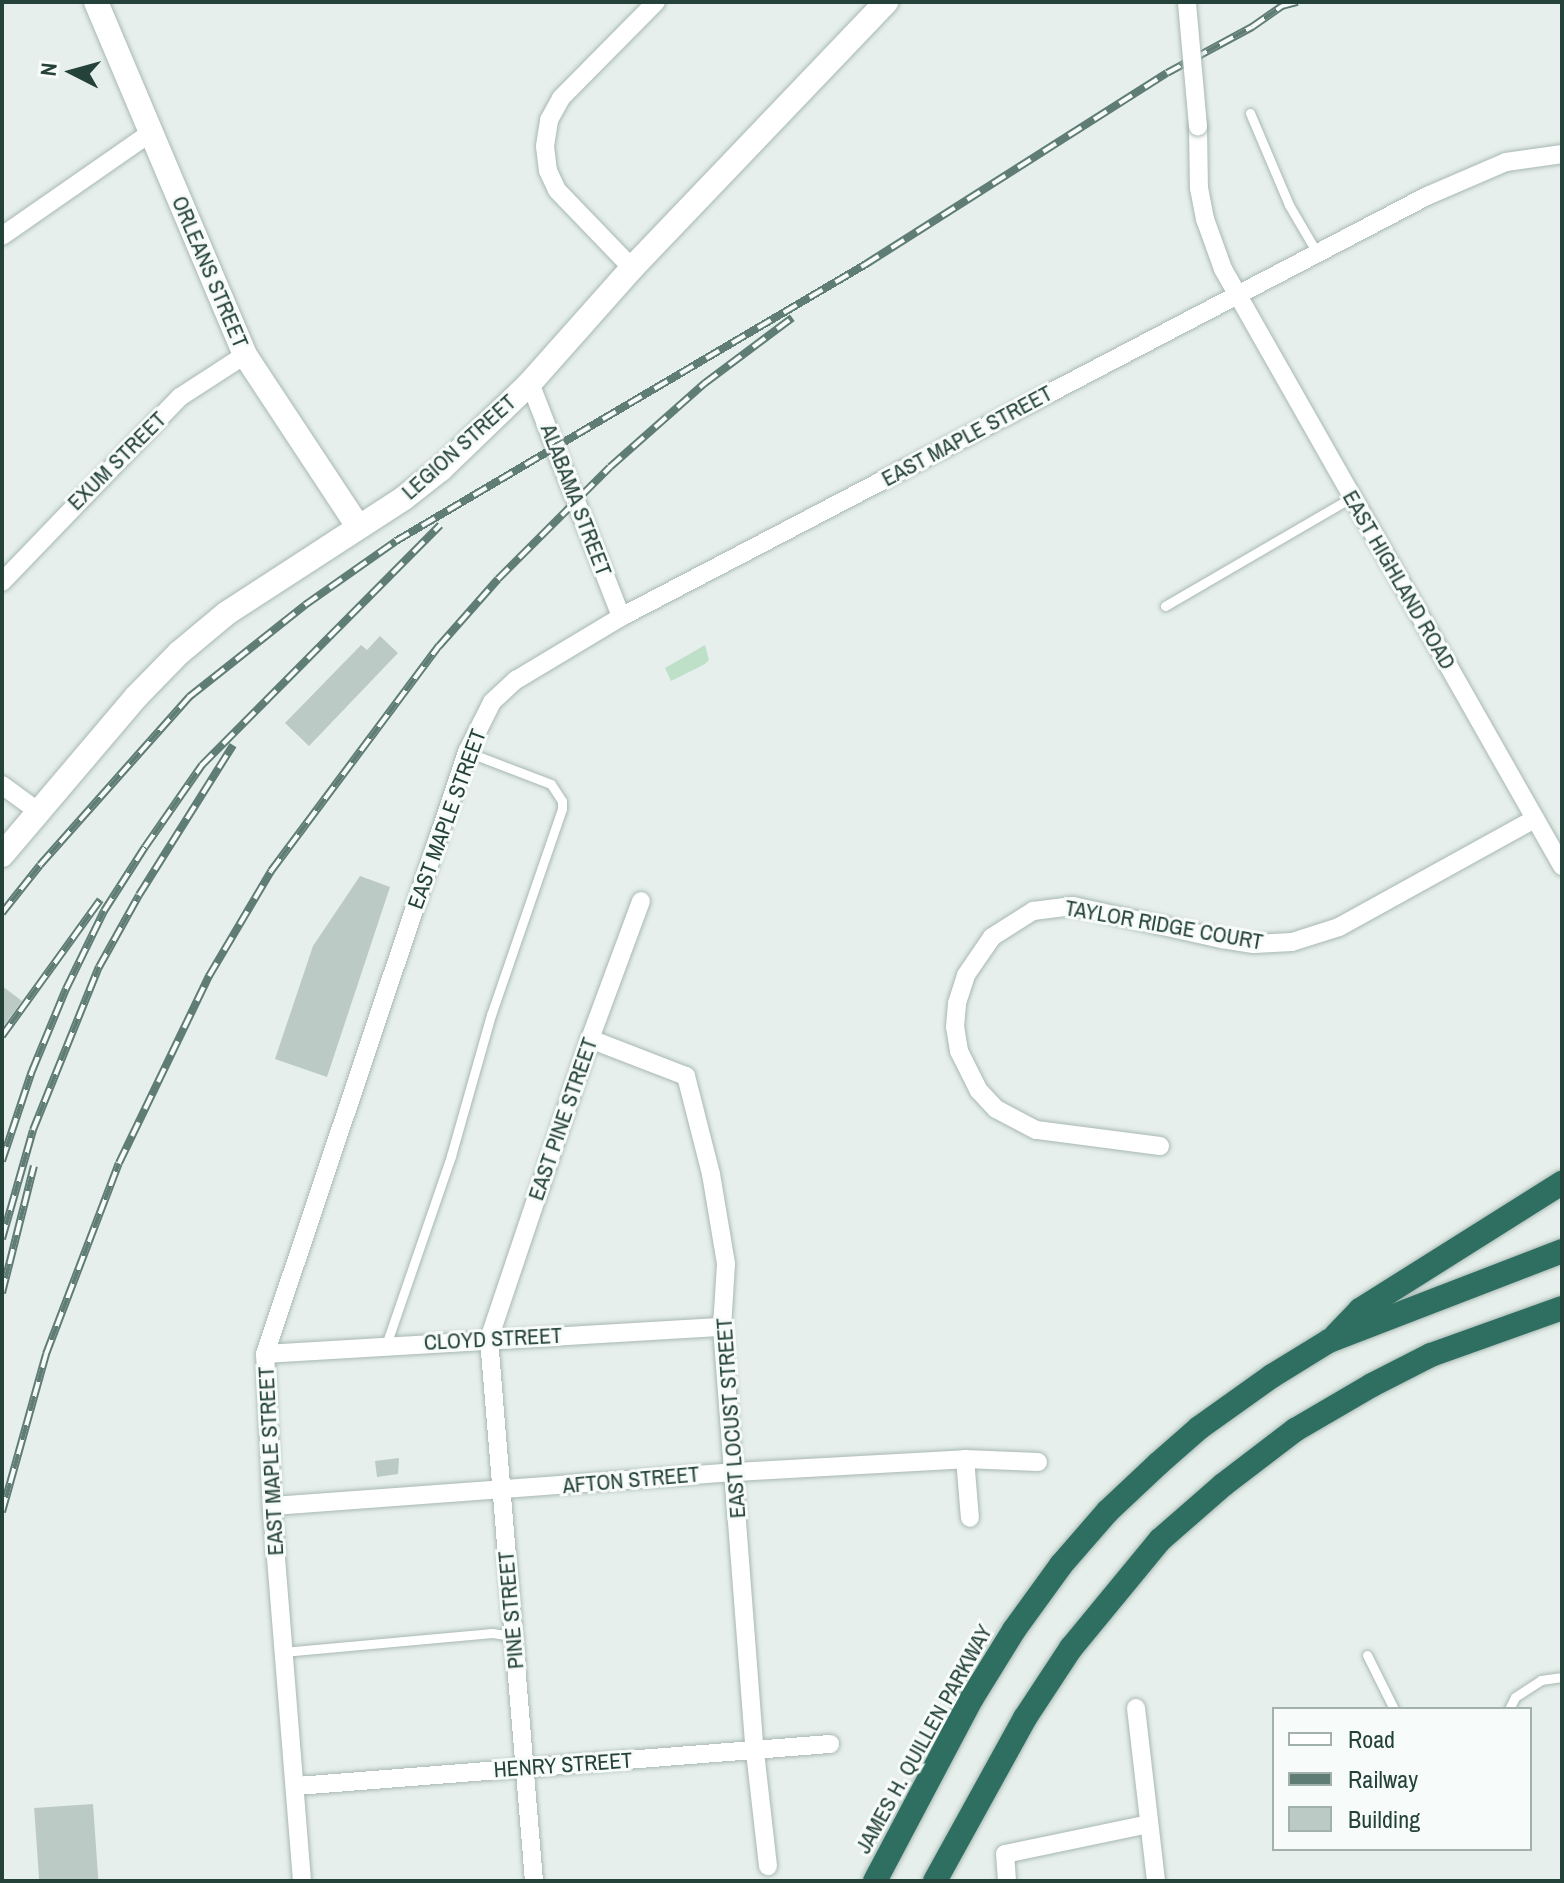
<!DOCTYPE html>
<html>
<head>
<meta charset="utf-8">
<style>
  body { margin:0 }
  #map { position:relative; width:1564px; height:1883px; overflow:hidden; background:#e6efeb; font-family:"Archivo Narrow",sans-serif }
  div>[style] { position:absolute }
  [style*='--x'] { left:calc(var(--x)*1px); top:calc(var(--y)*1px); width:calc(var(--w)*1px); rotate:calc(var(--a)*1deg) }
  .green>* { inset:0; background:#bfe0c8 }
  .building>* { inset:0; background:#bbcac4; transform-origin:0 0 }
  .roads { filter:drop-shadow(0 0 2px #a8b8b2) drop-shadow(0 0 2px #a8b8b2) }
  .lane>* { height:9px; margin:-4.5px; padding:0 4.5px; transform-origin:4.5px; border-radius:4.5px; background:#fff }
  .street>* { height:18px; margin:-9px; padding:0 9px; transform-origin:9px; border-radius:9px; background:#fff }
  .secondary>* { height:24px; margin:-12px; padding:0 12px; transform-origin:12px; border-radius:12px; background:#fff }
  .highway>* { height:24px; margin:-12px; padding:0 12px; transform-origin:12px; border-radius:12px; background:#2f6f62 }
  .rail>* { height:8px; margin-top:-4px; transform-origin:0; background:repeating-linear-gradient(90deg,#f7fbf9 0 15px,#5f7d75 0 30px); box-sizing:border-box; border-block:2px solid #5f7d75 }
  .bridges { filter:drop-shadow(0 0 2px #a8b8b2) drop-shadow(0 0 2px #a8b8b2) }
  .street-bridge>* { height:18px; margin:-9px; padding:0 9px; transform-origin:9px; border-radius:9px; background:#fff }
  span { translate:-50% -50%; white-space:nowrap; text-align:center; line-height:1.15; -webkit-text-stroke:6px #f7fbf9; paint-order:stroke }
  .street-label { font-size:22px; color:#24423a }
  .frame { position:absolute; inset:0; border:4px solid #24423a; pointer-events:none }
  .legend { position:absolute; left:1272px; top:1707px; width:260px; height:144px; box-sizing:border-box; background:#f7fbf9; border:2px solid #a3b1ad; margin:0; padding:10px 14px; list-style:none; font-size:24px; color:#24423a }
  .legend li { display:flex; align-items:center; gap:16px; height:40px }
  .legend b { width:40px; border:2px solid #a3b1ad }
  .north { position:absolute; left:32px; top:32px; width:80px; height:80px; -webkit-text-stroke:6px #f7fbf9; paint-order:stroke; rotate:276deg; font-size:22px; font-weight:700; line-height:32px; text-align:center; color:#24423a }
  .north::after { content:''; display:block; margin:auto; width:28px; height:36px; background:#24423a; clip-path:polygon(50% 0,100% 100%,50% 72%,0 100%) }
</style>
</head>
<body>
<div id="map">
  <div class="green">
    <i style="clip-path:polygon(705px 645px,709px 660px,705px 664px,671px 681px,665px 668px)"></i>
  </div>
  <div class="building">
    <i style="clip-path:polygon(380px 636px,398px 653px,309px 746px,285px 723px,361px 645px,367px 650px)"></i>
    <i style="clip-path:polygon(360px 876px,390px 887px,327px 1077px,275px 1059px,313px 946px)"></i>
    <i style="clip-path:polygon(2px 986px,22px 1001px,2px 1028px)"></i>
    <i style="clip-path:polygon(399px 1458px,398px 1474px,377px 1477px,375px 1461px)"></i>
    <i style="left:93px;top:1804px;width:77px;height:59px;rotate:86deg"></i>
  </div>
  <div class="roads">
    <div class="lane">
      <i style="--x:1250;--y:113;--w:100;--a:67"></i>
      <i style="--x:1289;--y:205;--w:56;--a:59.7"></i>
      <i style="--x:1165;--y:606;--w:216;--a:-30.2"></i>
      <i style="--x:386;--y:1345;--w:200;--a:-71"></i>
      <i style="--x:451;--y:1156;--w:147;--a:-74.2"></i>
      <i style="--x:491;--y:1015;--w:218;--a:-71"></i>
      <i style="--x:562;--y:809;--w:8;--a:-90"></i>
      <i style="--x:562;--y:801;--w:20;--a:-123"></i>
      <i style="--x:551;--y:784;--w:90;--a:-159.1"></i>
      <i style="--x:283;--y:1652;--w:210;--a:-5.2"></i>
      <i style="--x:492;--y:1633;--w:21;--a:8"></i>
      <i style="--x:1367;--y:1655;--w:60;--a:63.4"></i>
      <i style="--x:1509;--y:1709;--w:13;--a:-63"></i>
      <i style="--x:1515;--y:1697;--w:31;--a:-33"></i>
      <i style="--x:1541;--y:1680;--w:21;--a:-8"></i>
    </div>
    <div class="street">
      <i style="--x:1198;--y:127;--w:61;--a:89.1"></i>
      <i style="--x:1199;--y:188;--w:32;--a:79"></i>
      <i style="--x:1205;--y:219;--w:53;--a:70.2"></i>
      <i style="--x:1223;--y:269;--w:687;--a:60.41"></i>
      <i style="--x:2;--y:236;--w:180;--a:-34.8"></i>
      <i style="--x:632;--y:268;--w:108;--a:-133.9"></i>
      <i style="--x:557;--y:190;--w:21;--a:-115"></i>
      <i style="--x:548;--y:171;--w:25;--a:-97"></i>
      <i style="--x:545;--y:146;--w:26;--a:-81"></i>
      <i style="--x:549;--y:120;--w:25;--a:-61"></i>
      <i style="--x:561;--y:98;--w:135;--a:-45.3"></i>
      <i style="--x:530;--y:383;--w:251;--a:68.7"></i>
      <i style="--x:2;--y:582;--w:257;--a:-46.1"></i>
      <i style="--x:180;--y:397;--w:77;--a:-32.9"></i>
      <i style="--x:2;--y:785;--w:42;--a:36.3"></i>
      <i style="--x:590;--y:1039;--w:103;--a:21.1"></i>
      <i style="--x:686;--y:1076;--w:101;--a:75.7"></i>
      <i style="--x:711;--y:1174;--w:91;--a:80.5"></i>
      <i style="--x:726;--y:1264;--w:63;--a:93.6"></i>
      <i style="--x:722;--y:1327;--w:426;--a:85.6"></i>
      <i style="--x:755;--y:1752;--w:115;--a:83.5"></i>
      <i style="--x:1160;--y:1146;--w:125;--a:-172.6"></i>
      <i style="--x:1036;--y:1130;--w:45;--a:-152.3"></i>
      <i style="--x:996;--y:1109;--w:25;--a:-133"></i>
      <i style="--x:979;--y:1091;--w:45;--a:-116.6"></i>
      <i style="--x:959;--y:1051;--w:24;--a:-99"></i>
      <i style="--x:955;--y:1027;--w:24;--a:-85"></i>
      <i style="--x:957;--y:1003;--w:29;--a:-72"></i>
      <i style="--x:966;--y:975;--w:46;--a:-55.6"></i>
      <i style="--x:992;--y:937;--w:49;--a:-32.4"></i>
      <i style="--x:1033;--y:911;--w:40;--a:-7.1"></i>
      <i style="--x:1073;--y:906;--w:153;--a:12.5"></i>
      <i style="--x:1222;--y:939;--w:32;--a:9"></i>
      <i style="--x:1254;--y:944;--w:38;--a:-3"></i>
      <i style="--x:1292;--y:942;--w:49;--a:-17.7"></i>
      <i style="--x:1339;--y:927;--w:224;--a:-28.9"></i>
      <i style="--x:265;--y:1354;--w:458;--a:-3.4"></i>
      <i style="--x:965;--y:1459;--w:59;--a:85.2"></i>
      <i style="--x:272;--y:1506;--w:464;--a:-4.2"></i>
      <i style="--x:735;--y:1472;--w:230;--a:-3.2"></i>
      <i style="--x:965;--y:1459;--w:73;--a:2.4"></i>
      <i style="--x:1136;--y:1708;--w:174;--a:83.4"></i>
      <i style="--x:297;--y:1786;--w:535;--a:-4.51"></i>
      <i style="--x:302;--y:1881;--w:376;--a:-94.6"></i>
      <i style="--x:272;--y:1506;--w:152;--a:-92.6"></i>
      <i style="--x:265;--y:1354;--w:635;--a:-71.45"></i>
      <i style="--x:467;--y:752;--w:56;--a:-63.4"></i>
      <i style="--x:492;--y:702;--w:33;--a:-43"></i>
      <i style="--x:516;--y:680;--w:122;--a:-31"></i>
      <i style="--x:621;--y:617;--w:909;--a:-27.58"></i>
      <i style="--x:1427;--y:196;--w:86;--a:-23.3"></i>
      <i style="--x:1506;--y:162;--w:57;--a:-8.1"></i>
      <i style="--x:534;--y:1881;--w:544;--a:-94.75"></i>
      <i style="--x:489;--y:1339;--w:317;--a:-71.4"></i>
      <i style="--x:590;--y:1039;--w:147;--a:-69.7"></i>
      <i style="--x:1007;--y:1881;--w:27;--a:-94"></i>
      <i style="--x:1005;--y:1854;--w:147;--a:-11.8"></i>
    </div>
    <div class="secondary">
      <i style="--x:96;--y:2;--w:383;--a:67.1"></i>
      <i style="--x:245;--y:355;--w:204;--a:56.6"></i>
      <i style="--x:2;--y:855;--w:207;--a:-49.7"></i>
      <i style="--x:136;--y:697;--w:62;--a:-45.7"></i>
      <i style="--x:179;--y:653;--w:62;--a:-39.8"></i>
      <i style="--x:227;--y:613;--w:211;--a:-33"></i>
      <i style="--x:404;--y:498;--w:47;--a:-38.1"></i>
      <i style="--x:441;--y:469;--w:124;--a:-44"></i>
      <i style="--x:530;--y:383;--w:154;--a:-48.4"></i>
      <i style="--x:632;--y:268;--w:368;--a:-46.3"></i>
    </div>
    <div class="highway">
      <i style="--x:1336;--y:1335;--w:35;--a:-46"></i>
      <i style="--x:1360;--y:1310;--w:239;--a:-32.2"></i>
      <i style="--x:875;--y:1881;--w:207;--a:-62.1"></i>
      <i style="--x:972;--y:1698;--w:80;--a:-58.3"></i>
      <i style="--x:1014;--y:1630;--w:80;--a:-54.1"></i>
      <i style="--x:1061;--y:1565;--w:72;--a:-49"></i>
      <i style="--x:1108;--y:1511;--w:69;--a:-43.2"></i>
      <i style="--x:1158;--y:1464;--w:55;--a:-41.3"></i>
      <i style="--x:1199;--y:1428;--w:90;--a:-35.5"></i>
      <i style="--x:1272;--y:1376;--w:67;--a:-31.6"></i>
      <i style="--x:1329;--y:1341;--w:250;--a:-21.1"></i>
      <i style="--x:935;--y:1881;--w:186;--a:-61.1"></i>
      <i style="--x:1025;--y:1718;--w:84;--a:-56.7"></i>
      <i style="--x:1071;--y:1648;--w:140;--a:-50.5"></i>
      <i style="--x:1160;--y:1540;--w:84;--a:-41.1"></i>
      <i style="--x:1223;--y:1485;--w:91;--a:-37.4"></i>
      <i style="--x:1295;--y:1430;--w:89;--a:-30.3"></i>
      <i style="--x:1372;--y:1385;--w:66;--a:-27"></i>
      <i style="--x:1431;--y:1355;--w:139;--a:-19.7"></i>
    </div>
  </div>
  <div class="rail">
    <i style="--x:2;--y:913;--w:61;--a:-51.6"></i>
    <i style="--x:40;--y:865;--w:225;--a:-48.4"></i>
    <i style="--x:189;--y:697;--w:148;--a:-38.4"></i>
    <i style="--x:305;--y:605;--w:111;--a:-35.1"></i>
    <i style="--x:396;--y:541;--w:546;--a:-30.51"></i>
    <i style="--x:866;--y:264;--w:356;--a:-32.4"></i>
    <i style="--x:1167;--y:73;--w:97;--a:-28.4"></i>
    <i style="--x:1252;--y:27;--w:37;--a:-35"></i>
    <i style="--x:1282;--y:6;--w:16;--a:-15"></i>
    <i style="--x:2;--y:1036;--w:168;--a:-54.2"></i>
    <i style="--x:2;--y:1161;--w:95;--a:-71.6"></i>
    <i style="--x:32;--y:1071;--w:89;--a:-67.5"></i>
    <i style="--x:66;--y:989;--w:87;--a:-64"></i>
    <i style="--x:104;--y:911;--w:76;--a:-57.4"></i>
    <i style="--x:145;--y:847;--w:100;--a:-55.2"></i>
    <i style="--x:202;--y:765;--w:338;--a:-45.2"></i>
    <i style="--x:2;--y:1239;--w:113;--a:-74.1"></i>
    <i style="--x:33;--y:1130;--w:176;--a:-68"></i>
    <i style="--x:99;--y:967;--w:82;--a:-60.9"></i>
    <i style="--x:139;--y:895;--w:177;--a:-57.9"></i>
    <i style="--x:2;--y:1293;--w:131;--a:-75.9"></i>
    <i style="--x:2;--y:1512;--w:164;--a:-74.4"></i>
    <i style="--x:46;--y:1354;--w:204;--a:-69.1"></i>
    <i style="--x:119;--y:1163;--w:208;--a:-64.3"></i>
    <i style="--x:209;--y:976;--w:122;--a:-59.4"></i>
    <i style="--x:271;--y:871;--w:281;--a:-53.3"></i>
    <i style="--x:439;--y:646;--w:89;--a:-48.6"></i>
    <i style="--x:498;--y:579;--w:158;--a:-45"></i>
    <i style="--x:610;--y:467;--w:127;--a:-41.5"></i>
    <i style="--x:705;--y:383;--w:109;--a:-36.8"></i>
  </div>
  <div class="bridges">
    <div class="street-bridge">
      <i style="--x:1187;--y:3;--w:124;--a:84.9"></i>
    </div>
  </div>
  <div class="street-label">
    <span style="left:210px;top:272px;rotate:67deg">ORLEANS STREET</span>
    <span style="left:967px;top:436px;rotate:-28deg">EAST MAPLE STREET</span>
    <span style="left:459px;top:447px;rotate:-42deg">LEGION STREET</span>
    <span style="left:117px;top:461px;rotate:-45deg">EXUM STREET</span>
    <span style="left:576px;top:500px;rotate:69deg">ALABAMA STREET</span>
    <span style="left:1399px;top:580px;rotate:60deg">EAST HIGHLAND ROAD</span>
    <span style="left:447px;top:819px;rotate:-70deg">EAST MAPLE STREET</span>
    <span style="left:1164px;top:925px;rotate:10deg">TAYLOR RIDGE COURT</span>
    <span style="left:563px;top:1119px;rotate:-71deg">EAST PINE STREET</span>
    <span style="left:493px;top:1339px;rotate:-3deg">CLOYD STREET</span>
    <span style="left:731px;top:1418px;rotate:-94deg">EAST LOCUST STREET</span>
    <span style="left:271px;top:1461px;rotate:-93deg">EAST MAPLE STREET</span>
    <span style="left:631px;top:1480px;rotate:-5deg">AFTON STREET</span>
    <span style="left:511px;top:1610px;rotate:-95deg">PINE STREET</span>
    <span style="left:924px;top:1739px;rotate:-61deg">JAMES H. QUILLEN PARKWAY</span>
    <span style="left:563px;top:1765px;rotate:-4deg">HENRY STREET</span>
  </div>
  <div class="frame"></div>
  <ul class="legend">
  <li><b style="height:10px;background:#fff"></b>Road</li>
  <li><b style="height:10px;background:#5f7d75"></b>Railway</li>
  <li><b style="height:22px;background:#bbcac4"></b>Building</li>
  </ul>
  <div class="north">N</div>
</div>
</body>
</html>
